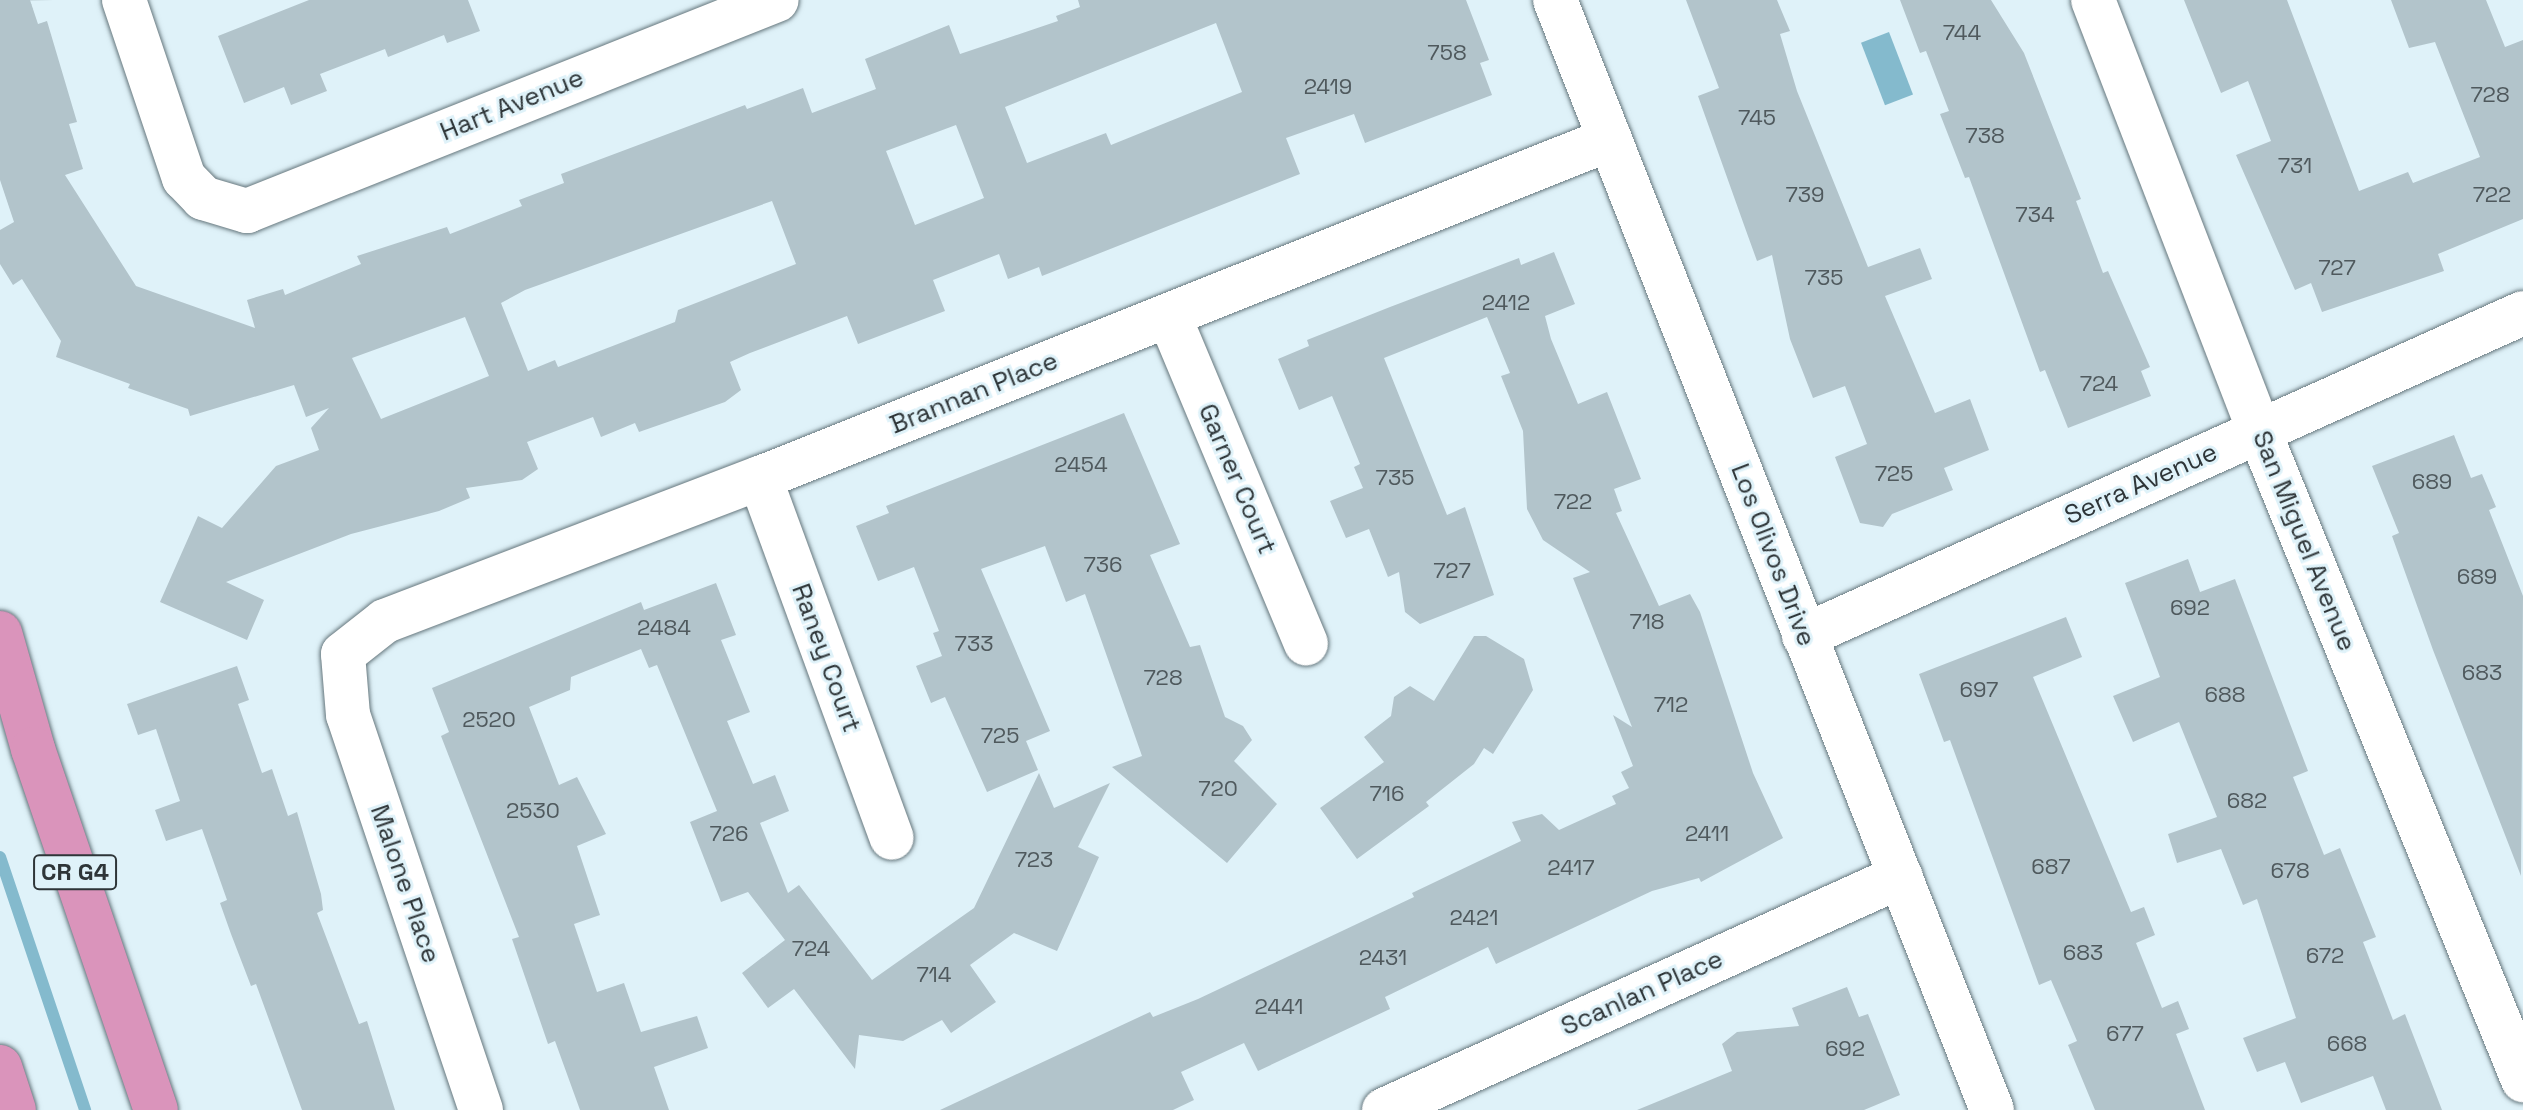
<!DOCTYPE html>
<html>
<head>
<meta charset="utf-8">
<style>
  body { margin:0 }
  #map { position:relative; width:2523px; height:1110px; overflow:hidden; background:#dff2f9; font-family:"Space Grotesk",sans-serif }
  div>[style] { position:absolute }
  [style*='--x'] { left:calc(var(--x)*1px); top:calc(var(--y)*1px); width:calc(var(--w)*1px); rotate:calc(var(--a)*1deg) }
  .water>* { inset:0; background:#84bacd; transform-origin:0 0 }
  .stream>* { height:12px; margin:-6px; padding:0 6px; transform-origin:6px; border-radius:6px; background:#84bacd }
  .building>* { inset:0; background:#b2c4cb }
  .roads { filter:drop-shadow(0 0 2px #66777d) drop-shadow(0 0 2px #66777d) }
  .minor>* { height:44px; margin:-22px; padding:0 22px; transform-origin:22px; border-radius:22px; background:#fff }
  .trunk>* { height:44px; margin:-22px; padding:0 22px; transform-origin:22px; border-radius:22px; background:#da94bb }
  span { translate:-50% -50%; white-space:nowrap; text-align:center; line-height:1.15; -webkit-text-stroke:6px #dff2f9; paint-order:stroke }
  .number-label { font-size:22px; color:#4f595d }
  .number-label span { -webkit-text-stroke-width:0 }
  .shield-label span { padding:2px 6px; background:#dff2f9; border:2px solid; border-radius:6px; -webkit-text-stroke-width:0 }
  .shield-label { font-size:24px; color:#2e3538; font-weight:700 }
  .street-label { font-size:26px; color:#2e3538 }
</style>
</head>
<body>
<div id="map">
  <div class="water">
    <i style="left:1889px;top:32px;width:67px;height:30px;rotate:69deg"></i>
  </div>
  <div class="stream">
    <i style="--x:0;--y:857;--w:267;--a:71.4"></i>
  </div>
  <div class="building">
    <i style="clip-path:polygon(evenodd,0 0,30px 0,38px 24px,47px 21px,77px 122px,69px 124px,83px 169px,65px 175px,136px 286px,255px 328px,247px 300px,283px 289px,285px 295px,361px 264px,357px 256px,447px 227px,450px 234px,522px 206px,519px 200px,564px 183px,561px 174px,745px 105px,747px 109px,803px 88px,812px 113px,876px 89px,865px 59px,949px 25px,960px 54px,1058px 21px,1056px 16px,1080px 7px,1078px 0,1466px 0,1489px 60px,1480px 63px,1492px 95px,1365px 143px,1354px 114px,1286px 138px,1300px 174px,1042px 276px,1039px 267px,1008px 279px,999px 254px,933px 280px,945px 311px,858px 344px,847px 316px,750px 353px,730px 362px,741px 390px,725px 402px,639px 432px,635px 423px,601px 437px,593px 417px,527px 442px,538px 469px,522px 480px,466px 488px,470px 498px,439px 511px,351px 534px,226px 582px,264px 600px,247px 640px,160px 602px,198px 516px,222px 528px,276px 466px,319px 450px,311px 428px,329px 408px,306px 417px,294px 385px,190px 416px,188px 409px,128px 388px,130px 384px,56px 357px,61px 341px,22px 279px,13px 285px,0 264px,0 230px,14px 222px,0 180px,0 0,1216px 23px,1242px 92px,1111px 145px,1106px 133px,1027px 163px,1005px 107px,1216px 23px,0 0,956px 125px,984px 198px,915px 225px,886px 151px,956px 125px,0 0,772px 201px,796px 264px,678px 310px,675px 322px,558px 367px,555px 360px,528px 371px,501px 303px,525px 290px,772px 201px,0 0,465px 317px,489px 376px,381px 419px,352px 358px,465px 317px)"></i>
    <i style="clip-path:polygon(309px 0,468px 0,480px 31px,447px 43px,444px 35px,388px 57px,385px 49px,320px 74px,327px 91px,291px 105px,284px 87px,244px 103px,218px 36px)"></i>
    <i style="clip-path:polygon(1686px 0,1777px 0,1790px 31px,1780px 34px,1797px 91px,1868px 267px,1920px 248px,1932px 279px,1885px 296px,1935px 413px,1970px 399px,1989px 450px,1944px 468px,1953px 490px,1892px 514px,1883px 527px,1860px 523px,1835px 457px,1867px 444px,1845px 386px,1813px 398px,1790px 339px,1772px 255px,1757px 261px,1744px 225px,1698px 96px,1719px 88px)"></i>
    <i style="clip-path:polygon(1900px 0,1991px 0,2024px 53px,2081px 199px,2076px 201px,2103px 273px,2108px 271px,2150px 367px,2141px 371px,2151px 396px,2068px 428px,2045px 370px,2040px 372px,1969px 177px,1965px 178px,1940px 114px,1949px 111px,1926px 51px,1920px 53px)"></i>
    <i style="clip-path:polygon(2184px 0,2287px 0,2359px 191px,2408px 172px,2413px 183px,2480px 157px,2435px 42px,2409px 48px,2391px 0,2486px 0,2505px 47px,2523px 40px,2523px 219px,2438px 254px,2444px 271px,2322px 312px,2311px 283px,2295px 290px,2236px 155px,2271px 141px,2248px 81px,2221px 93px)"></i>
    <i style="clip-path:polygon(1554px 252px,1575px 304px,1545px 316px,1551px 339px,1578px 404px,1607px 392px,1641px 479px,1614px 489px,1622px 511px,1616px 513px,1659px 606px,1690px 594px,1700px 612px,1753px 773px,1783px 838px,1701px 882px,1699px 878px,1652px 891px,1496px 964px,1488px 947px,1385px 997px,1390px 1009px,1258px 1071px,1244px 1043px,1181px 1072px,1194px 1100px,1173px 1110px,940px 1110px,1150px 1012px,1153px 1017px,1198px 999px,1414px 897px,1412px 893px,1521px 841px,1512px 822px,1542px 814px,1559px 830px,1616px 804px,1612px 796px,1629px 788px,1621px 772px,1633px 766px,1613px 715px,1632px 727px,1573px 578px,1590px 572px,1543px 540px,1527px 509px,1523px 431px,1501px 376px,1510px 373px,1487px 317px,1384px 358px,1447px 515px,1465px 507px,1494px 595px,1420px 624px,1405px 612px,1399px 572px,1388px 577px,1369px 529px,1346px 538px,1330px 501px,1363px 488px,1354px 467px,1360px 464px,1332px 396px,1299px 410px,1278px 359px,1309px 346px,1307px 340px,1390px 307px,1519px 258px,1521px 265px)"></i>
    <i style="clip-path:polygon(1124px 413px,1180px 544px,1150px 555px,1190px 647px,1200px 645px,1225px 717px,1243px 726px,1252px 740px,1234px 761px,1277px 804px,1227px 863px,1112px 767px,1142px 756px,1085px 594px,1066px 602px,1045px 546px,981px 569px,1050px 731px,1026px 741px,1038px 770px,987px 792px,945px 697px,931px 703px,916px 666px,942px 656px,933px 633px,939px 631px,914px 567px,878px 581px,856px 526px,889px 513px,886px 506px)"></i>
    <i style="clip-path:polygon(2454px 435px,2471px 478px,2482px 474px,2496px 507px,2489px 510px,2523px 596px,2521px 876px,2433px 650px,2392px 536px,2399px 533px,2372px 466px)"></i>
    <i style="clip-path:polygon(2188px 559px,2200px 592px,2235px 579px,2308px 771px,2293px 777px,2324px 855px,2340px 848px,2376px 937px,2363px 942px,2393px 1020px,2405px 1014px,2442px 1110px,2386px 1110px,2373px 1076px,2301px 1103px,2285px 1062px,2257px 1072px,2243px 1038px,2296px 1018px,2257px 899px,2243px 905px,2221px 849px,2177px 863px,2168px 834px,2217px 817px,2179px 722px,2133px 742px,2113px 696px,2160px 677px,2125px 583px)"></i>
    <i style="clip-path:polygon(716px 583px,736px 635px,721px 640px,750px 712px,727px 721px,753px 784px,775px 775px,789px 811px,760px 823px,788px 893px,799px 885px,872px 980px,974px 908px,1039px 773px,1054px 808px,1110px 783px,1078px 847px,1099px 857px,1057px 951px,1014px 933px,970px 965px,996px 1002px,951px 1033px,942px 1020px,903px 1041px,859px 1035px,855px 1069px,794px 989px,768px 1008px,742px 973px,785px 940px,748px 892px,721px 902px,690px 822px,717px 811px,657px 665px,649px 668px,641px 649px,571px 677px,570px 690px,529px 707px,559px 785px,577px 777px,606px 834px,577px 846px,600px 915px,574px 924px,597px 992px,624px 983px,641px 1032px,697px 1016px,708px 1048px,654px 1067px,669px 1110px,580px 1110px,555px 1041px,548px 1044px,512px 939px,519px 937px,441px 736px,449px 732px,432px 688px,641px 602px,644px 610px)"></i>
    <i style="clip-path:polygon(2066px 617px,2082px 657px,2033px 677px,2131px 912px,2144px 907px,2155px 935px,2136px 943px,2162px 1008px,2178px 1001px,2189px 1029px,2176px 1034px,2205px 1110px,2095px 1110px,2068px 1045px,2077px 1041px,2051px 980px,2039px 985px,1950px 740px,1944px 742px,1919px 674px)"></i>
    <i style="clip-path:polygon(1474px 636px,1486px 636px,1524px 659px,1533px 690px,1493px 754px,1484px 748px,1474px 764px,1426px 802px,1429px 806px,1357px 859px,1320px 808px,1384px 762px,1364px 737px,1391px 716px,1394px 697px,1410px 686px,1434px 701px)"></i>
    <i style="clip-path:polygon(237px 666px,249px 700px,238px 704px,262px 773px,272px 769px,288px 816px,297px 812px,321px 894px,323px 910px,317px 913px,359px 1024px,367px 1021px,395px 1110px,302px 1110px,256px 984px,251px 986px,231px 934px,220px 903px,227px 900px,202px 829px,166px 841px,155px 810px,180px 801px,156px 729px,138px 735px,127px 704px)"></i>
    <i style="clip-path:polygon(1847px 987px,1859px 1017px,1868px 1014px,1900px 1095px,1864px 1110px,1637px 1110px,1732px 1071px,1722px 1044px,1737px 1032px,1799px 1026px,1792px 1008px)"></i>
  </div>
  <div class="roads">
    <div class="minor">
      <i style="--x:124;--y:0;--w:188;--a:71.4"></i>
      <i style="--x:184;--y:178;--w:28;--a:46"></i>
      <i style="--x:203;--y:198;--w:46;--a:16.5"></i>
      <i style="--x:247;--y:211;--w:570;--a:-21.71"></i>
      <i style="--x:1555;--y:0;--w:1193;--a:68.51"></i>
      <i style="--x:2093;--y:0;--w:462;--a:68.9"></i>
      <i style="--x:2259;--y:431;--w:701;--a:67.86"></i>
      <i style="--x:1169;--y:316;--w:355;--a:67.3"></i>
      <i style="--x:760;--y:478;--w:383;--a:69.9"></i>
      <i style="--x:1804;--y:636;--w:788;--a:-24.19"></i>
      <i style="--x:481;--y:1110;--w:417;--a:-108.6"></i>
      <i style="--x:348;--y:715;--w:61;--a:-94.7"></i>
      <i style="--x:343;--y:654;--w:53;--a:-38.2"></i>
      <i style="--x:385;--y:621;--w:401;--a:-20.9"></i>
      <i style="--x:760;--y:478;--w:915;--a:-21.74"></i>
      <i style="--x:1384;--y:1110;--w:567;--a:-24.35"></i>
    </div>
    <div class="trunk">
      <i style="--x:0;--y:633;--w:121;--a:74.1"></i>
      <i style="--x:33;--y:749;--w:381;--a:71.2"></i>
      <i style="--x:0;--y:1067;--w:45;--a:72"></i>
    </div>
  </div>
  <div class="number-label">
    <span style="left:1962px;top:33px">744</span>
    <span style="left:1447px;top:53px">758</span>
    <span style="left:1328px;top:87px">2419</span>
    <span style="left:2490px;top:95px">728</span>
    <span style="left:1757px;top:118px">745</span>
    <span style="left:1985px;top:136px">738</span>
    <span style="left:2295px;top:166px">731</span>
    <span style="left:1805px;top:195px">739</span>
    <span style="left:2492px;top:195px">722</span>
    <span style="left:2035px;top:215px">734</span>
    <span style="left:2337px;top:268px">727</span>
    <span style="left:1824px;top:278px">735</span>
    <span style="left:1506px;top:303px">2412</span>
    <span style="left:2099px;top:384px">724</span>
    <span style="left:1081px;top:465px">2454</span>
    <span style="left:1894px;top:474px">725</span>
    <span style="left:1395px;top:478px">735</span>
    <span style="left:2432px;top:482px">689</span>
    <span style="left:1573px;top:502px">722</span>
    <span style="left:1103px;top:565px">736</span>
    <span style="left:1452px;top:571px">727</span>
    <span style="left:2477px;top:577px">689</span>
    <span style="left:2190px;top:608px">692</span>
    <span style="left:1647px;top:622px">718</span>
    <span style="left:664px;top:628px">2484</span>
    <span style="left:974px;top:644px">733</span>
    <span style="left:2482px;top:673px">683</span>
    <span style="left:1163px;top:678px">728</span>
    <span style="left:1979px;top:690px">697</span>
    <span style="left:2225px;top:695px">688</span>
    <span style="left:1671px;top:705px">712</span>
    <span style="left:489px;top:720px">2520</span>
    <span style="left:1000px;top:736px">725</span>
    <span style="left:1218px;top:789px">720</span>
    <span style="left:1387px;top:794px">716</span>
    <span style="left:2247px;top:801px">682</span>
    <span style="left:533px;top:811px">2530</span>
    <span style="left:729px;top:834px">726</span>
    <span style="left:1707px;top:834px">2411</span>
    <span style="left:1034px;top:860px">723</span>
    <span style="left:2051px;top:867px">687</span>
    <span style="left:1571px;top:868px">2417</span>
    <span style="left:2290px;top:871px">678</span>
    <span style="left:1474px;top:918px">2421</span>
    <span style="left:811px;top:949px">724</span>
    <span style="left:2083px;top:953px">683</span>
    <span style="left:2325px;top:956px">672</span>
    <span style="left:1383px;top:958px">2431</span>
    <span style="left:934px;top:975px">714</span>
    <span style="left:1279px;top:1007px">2441</span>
    <span style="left:2125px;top:1034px">677</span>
    <span style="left:2347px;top:1044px">668</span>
    <span style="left:1845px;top:1049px">692</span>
  </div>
  <div class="shield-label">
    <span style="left:75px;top:872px">CR G4</span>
  </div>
  <div class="street-label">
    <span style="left:512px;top:105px;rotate:-22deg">Hart Avenue</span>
    <span style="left:974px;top:393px;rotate:-22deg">Brannan Place</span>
    <span style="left:1237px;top:479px;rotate:67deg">Garner Court</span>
    <span style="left:2141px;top:484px;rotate:-24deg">Serra Avenue</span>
    <span style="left:2304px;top:541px;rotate:68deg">San Miguel Avenue</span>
    <span style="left:1773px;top:555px;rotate:69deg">Los Olivos Drive</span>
    <span style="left:826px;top:658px;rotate:70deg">Raney Court</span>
    <span style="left:405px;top:884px;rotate:71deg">Malone Place</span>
    <span style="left:1642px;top:993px;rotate:-24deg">Scanlan Place</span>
  </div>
</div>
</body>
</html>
